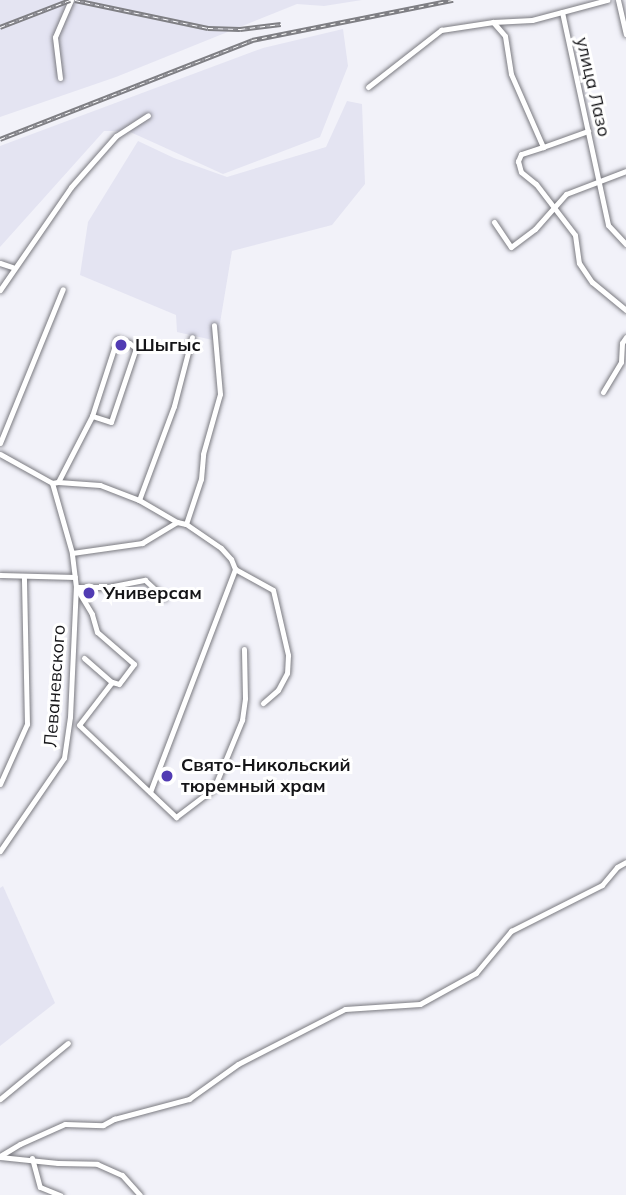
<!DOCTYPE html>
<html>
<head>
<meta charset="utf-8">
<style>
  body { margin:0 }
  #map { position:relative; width:626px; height:1195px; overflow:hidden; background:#f2f2f9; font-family:Mulish,sans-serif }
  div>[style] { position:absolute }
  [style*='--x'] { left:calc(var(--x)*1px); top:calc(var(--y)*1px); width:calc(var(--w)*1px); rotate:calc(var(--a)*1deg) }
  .built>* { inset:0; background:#e4e4f2 }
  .roads { filter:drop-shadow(0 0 2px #7a7a80) drop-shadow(0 0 2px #7a7a80) }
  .street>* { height:5px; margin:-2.5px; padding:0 2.5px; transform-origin:2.5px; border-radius:2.5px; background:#fff }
  .rail>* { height:4.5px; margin-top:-2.25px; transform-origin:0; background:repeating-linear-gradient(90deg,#fff 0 5px,#7f7f84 0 10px); box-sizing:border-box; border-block:2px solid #7f7f84 }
  .dots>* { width:19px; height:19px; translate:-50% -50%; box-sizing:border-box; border:4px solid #fff; border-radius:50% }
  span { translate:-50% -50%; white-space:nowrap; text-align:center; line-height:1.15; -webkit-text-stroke:6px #fff; paint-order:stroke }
  .street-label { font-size:18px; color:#141417 }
  .poi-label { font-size:18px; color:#141417; font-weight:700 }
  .left { translate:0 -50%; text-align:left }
</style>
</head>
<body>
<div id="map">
  <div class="built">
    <i style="clip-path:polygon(0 0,362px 0,324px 6px,297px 4px,116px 77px,0 117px)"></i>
    <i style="clip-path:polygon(343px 29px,348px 66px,320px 137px,223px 174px,128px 131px,104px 131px,0 247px,0 146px,263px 48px)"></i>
    <i style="clip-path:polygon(347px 101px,362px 104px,365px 184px,332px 225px,232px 251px,217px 341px,177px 332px,176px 315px,80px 275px,88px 222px,138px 141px,174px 158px,227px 177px,326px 147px)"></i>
    <i style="clip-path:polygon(3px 886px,55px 1003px,0 1046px,0 888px)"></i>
  </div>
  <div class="roads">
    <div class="street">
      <i style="--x:618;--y:0;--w:35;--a:77"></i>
      <i style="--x:562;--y:12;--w:218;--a:77.8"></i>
      <i style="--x:608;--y:225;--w:26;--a:47"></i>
      <i style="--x:493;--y:22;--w:18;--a:49"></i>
      <i style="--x:505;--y:36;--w:38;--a:81"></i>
      <i style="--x:511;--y:74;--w:80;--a:66.3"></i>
      <i style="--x:543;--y:147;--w:23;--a:162"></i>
      <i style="--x:521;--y:154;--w:8;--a:113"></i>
      <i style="--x:518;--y:161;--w:11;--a:75"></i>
      <i style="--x:521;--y:172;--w:19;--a:39"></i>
      <i style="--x:536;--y:184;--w:64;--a:52.6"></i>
      <i style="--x:575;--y:235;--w:28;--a:82"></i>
      <i style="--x:579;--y:263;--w:23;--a:56"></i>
      <i style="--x:592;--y:282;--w:44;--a:39.5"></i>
      <i style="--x:60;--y:78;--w:41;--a:-97"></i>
      <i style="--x:55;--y:37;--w:40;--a:-66.6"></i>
      <i style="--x:368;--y:87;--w:93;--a:-38"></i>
      <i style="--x:441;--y:30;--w:53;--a:-8.7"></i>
      <i style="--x:493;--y:22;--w:39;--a:-3"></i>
      <i style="--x:532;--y:20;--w:78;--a:-14.9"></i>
      <i style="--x:543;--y:147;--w:48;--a:-19.6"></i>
      <i style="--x:494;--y:222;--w:30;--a:56"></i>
      <i style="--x:511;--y:247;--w:30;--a:-37"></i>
      <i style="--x:535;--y:229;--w:47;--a:-48.5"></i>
      <i style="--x:566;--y:194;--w:64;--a:-21"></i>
      <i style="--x:0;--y:263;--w:13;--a:18"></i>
      <i style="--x:0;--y:290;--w:125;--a:-55.4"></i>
      <i style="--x:71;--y:187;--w:68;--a:-48.6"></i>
      <i style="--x:116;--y:136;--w:38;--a:-33"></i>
      <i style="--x:603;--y:392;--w:35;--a:-59"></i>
      <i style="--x:621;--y:362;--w:19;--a:-87"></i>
      <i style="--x:622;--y:343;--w:7;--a:-56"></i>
      <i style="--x:0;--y:443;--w:166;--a:-67.8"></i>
      <i style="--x:0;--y:454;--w:60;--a:29.1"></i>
      <i style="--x:58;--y:482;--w:42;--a:4.1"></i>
      <i style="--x:100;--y:485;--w:42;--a:21"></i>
      <i style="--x:139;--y:500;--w:100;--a:-69.6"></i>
      <i style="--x:174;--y:406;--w:71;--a:-75.4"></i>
      <i style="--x:52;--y:483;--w:6;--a:-9"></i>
      <i style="--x:58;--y:482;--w:74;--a:-62.7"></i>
      <i style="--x:92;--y:416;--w:81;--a:-72"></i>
      <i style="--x:117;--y:339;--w:13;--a:18"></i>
      <i style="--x:129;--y:343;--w:9;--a:36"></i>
      <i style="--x:136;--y:348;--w:78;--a:108.7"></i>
      <i style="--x:111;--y:422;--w:20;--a:-162"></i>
      <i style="--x:139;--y:500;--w:44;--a:30.1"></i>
      <i style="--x:186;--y:524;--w:42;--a:34.4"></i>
      <i style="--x:221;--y:548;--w:15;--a:48"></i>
      <i style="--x:231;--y:559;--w:11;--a:68"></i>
      <i style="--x:235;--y:569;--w:43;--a:28.9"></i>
      <i style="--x:273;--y:590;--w:67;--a:77"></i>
      <i style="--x:288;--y:655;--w:18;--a:93"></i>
      <i style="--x:287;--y:673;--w:19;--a:118"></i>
      <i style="--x:278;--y:690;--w:20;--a:139"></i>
      <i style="--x:186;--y:524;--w:47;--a:-71.6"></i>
      <i style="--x:201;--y:479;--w:25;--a:-85"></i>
      <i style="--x:203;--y:454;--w:62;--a:-74.2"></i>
      <i style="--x:220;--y:394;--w:69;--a:-95"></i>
      <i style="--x:72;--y:553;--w:71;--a:-8.1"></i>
      <i style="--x:142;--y:543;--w:41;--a:-31"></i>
      <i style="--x:177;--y:522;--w:9;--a:13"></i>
      <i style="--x:0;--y:575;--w:75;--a:1.5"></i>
      <i style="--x:84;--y:658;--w:37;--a:41"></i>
      <i style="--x:112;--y:682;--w:54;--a:127.5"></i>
      <i style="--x:79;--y:725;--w:134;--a:43.5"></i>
      <i style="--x:176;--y:817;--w:48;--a:-37.3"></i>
      <i style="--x:214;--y:788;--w:74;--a:-67.6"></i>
      <i style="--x:242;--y:720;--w:22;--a:-82"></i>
      <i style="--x:245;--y:698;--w:49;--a:-91.2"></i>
      <i style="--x:112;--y:682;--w:7;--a:16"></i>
      <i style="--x:119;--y:684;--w:25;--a:-53"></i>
      <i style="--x:134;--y:664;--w:49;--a:-139.1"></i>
      <i style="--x:97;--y:632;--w:19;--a:-106"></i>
      <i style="--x:92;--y:614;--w:31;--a:-121"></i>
      <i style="--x:76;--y:587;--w:32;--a:0"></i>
      <i style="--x:108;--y:587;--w:38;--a:-11"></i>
      <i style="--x:145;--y:580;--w:26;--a:43"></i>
      <i style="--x:0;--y:784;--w:66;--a:-65.8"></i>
      <i style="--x:27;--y:724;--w:148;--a:-91.2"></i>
      <i style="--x:150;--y:792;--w:239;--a:-69.1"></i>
      <i style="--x:0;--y:851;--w:113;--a:-55.5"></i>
      <i style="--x:64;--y:758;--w:41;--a:-81.7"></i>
      <i style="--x:70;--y:717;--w:130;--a:-87.4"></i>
      <i style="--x:76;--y:587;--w:34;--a:-97"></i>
      <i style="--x:72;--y:553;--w:73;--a:-105.9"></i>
      <i style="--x:0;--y:1099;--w:88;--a:-39.5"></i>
      <i style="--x:0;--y:1156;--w:23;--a:-31"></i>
      <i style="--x:20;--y:1144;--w:49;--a:-24"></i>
      <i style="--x:65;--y:1124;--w:38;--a:2"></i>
      <i style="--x:103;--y:1125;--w:13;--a:-29"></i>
      <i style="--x:114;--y:1119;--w:78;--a:-14.9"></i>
      <i style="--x:189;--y:1099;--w:60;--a:-35.5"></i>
      <i style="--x:238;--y:1064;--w:120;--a:-27.2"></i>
      <i style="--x:345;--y:1009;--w:75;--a:-3.8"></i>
      <i style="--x:420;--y:1004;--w:64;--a:-29"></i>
      <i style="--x:476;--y:973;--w:55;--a:-50.2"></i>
      <i style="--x:511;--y:931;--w:102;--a:-26.8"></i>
      <i style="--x:602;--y:885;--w:23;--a:-50"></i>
      <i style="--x:617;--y:867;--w:10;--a:-29"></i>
      <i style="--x:0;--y:1157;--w:58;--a:5.9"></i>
      <i style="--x:58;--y:1163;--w:39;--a:1"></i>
      <i style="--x:97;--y:1164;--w:27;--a:24"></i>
      <i style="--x:122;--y:1175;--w:27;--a:48"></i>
      <i style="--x:32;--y:1158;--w:30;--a:75"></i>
      <i style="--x:40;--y:1187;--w:22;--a:22"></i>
    </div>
  </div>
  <div class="rail">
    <i style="--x:75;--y:0;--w:136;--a:11.9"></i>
    <i style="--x:208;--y:28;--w:32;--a:2"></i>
    <i style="--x:240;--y:29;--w:41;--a:-7"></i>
    <i style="--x:0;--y:27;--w:75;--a:-21.1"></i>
    <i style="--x:0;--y:139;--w:271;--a:-21.4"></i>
    <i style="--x:252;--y:40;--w:205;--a:-11.3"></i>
  </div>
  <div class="dots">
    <i style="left:121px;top:345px;background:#513bb3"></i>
    <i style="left:89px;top:593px;background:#513bb3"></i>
    <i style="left:167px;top:776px;background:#513bb3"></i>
  </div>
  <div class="street-label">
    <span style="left:593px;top:87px;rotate:77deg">улица Лазо</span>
    <span style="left:55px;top:686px;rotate:-86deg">Леваневского</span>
  </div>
  <div class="poi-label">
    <span class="left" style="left:135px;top:345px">Шыгыс</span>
    <span class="left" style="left:103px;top:593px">Универсам</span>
    <span class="left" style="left:181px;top:776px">Свято-Никольский<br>тюремный храм</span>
  </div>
</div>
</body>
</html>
